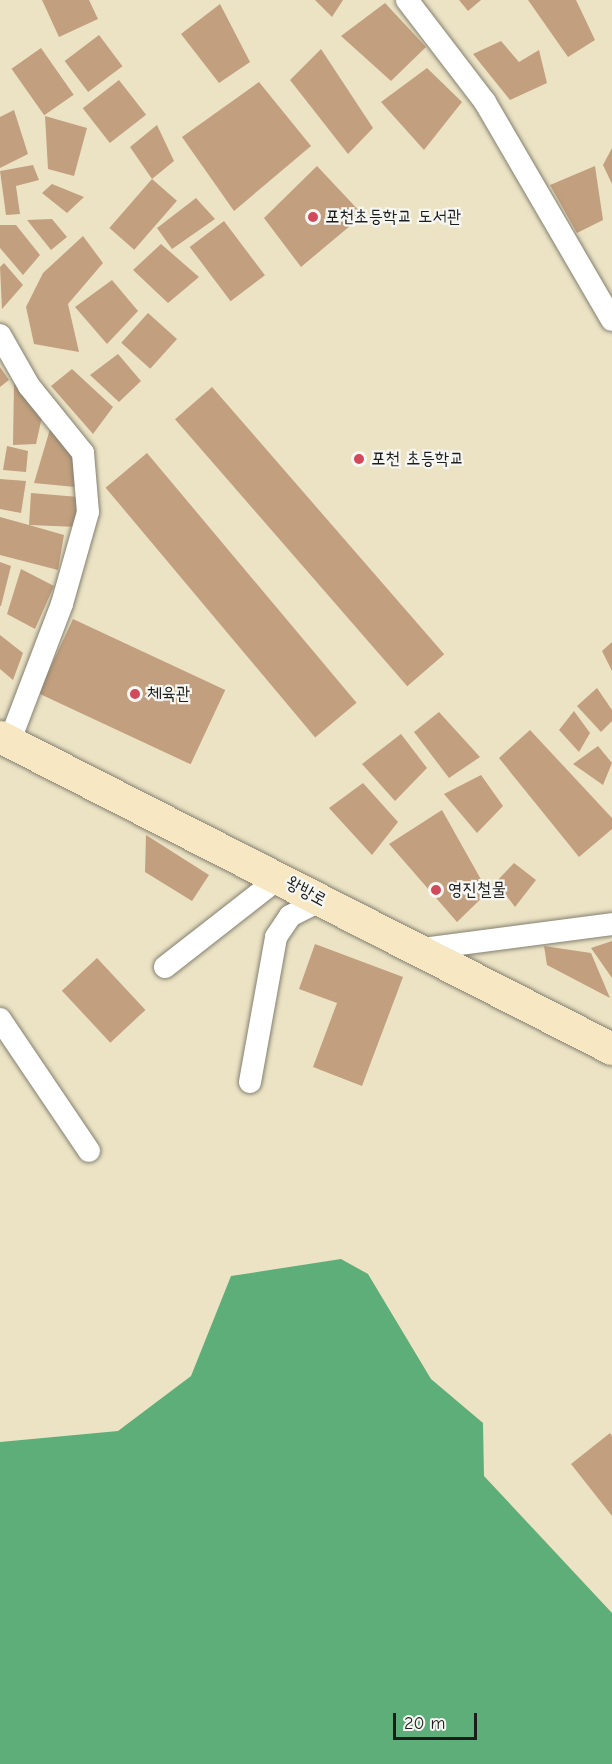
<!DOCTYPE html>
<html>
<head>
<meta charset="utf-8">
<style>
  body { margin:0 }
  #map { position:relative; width:612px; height:1764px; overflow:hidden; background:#ece3c5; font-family:"Comic Neue","Poor Story",sans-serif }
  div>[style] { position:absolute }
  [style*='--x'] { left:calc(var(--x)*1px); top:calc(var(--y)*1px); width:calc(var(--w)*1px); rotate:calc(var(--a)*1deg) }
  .forest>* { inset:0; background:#5eae7a }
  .building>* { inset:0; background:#c29f7e; transform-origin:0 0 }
  .roads { filter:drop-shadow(0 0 2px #848070) drop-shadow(0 0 2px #848070) }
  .minor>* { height:22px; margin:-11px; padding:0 11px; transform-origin:11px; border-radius:11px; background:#fff }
  .secondary>* { height:32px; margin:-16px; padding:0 16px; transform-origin:16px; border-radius:16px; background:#f7e8c3 }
  .dots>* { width:16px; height:16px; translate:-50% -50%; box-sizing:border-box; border:3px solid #f6f6f2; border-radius:50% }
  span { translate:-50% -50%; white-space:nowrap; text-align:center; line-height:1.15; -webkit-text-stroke:4.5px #f6f6f2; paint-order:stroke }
  .poi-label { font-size:18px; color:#1c1c1c }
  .left { translate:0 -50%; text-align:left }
  .street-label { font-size:18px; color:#1c1c1c }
  .scale { position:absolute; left:393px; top:1713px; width:84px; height:27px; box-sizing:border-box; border:3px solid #1c1c1c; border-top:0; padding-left:8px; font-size:18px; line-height:21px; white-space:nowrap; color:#1c1c1c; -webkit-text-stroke:4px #f6f6f2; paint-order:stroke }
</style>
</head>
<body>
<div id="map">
  <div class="forest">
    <i style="clip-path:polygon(341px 1259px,368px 1274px,431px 1379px,483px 1423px,484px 1476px,612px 1613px,612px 1764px,0 1764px,0 1442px,118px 1431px,191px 1376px,231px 1276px)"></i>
  </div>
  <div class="building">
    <i style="clip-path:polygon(42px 0,89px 0,98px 19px,59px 37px)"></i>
    <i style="clip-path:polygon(315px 0,343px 0,332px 17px)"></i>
    <i style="clip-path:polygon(459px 0,481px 0,468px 11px)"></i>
    <i style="clip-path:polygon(528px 0,576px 0,595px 40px,568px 57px)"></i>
    <i style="clip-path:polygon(385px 3px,426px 47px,391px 81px,341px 36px)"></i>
    <i style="clip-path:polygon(220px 4px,250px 62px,219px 83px,181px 34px)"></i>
    <i style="left:99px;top:35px;width:39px;height:43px;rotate:53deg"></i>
    <i style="clip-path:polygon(501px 41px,519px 62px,539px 50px,547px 83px,510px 100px,473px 54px)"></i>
    <i style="left:41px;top:48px;width:57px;height:36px;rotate:55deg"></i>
    <i style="clip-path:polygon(321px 49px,373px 128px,348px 154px,290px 80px)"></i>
    <i style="clip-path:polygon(427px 68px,462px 102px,424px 150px,381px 102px)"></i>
    <i style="left:119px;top:80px;width:44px;height:46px;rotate:52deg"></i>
    <i style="clip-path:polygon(259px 82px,311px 146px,234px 211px,182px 137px)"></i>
    <i style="clip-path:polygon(14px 110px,28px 154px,0 168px,0 117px)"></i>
    <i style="clip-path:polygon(45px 116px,87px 128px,74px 176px,48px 169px)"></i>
    <i style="clip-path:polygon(157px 125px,174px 161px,152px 179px,130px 147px)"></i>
    <i style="clip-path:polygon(612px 148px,612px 184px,603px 165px)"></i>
    <i style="clip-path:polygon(33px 165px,39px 180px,16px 186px,20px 214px,6px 215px,0 171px)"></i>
    <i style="clip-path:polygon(317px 166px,363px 215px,301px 267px,264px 218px)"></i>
    <i style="clip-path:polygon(595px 166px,603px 220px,577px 233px,550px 185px)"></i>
    <i style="left:152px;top:179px;width:33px;height:65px;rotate:41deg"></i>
    <i style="clip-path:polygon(52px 184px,84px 197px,67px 213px,42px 193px)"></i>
    <i style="clip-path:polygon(196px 198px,215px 219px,172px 249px,157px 228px)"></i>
    <i style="clip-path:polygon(52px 219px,67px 237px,51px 250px,27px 220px)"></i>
    <i style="left:224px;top:221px;width:68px;height:43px;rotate:53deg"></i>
    <i style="clip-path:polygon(0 225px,16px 225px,40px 255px,23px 275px,0 248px)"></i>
    <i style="clip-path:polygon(83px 236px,103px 263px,68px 304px,79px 352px,34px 344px,26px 307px,43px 273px)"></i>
    <i style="clip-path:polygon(161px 244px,199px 277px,168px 303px,133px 270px)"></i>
    <i style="clip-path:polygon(4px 263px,23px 285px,2px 309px,0 267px)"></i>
    <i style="clip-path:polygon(112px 280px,138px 311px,107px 344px,75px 307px)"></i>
    <i style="left:148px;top:313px;width:39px;height:40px;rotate:42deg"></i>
    <i style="clip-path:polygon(118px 354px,141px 381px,119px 402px,90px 375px)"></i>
    <i style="clip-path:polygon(0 367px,9px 380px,0 387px)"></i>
    <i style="clip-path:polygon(72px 369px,113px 407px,93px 434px,51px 386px)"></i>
    <i style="clip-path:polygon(14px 383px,44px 408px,36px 444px,13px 445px)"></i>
    <i style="left:212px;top:387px;width:354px;height:49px;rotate:49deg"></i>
    <i style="clip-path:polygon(53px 419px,73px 454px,75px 487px,34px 483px)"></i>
    <i style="clip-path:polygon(7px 446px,28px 451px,26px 472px,3px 470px)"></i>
    <i style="left:147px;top:453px;width:326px;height:54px;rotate:50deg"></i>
    <i style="clip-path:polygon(0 479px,26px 481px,21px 513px,0 509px)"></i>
    <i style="clip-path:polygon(31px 493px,79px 497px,78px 527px,29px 525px,64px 535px,58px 570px,0 555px,0 517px,29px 525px)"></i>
    <i style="clip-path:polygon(0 562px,11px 566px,1px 606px,0 606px)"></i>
    <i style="clip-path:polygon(21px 569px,54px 586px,35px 629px,7px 614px)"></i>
    <i style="left:73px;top:619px;width:168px;height:82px;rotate:25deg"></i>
    <i style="clip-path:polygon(0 635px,23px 653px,13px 680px,0 669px)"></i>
    <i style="clip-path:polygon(612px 642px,612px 671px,602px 651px)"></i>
    <i style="clip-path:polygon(597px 688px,612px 710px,612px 721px,601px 732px,577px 706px)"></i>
    <i style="clip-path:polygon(574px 711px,590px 733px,579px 752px,559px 730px)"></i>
    <i style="clip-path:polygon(439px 712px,480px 757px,449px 778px,414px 732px)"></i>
    <i style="clip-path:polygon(530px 730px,612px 818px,612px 829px,579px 857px,499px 758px)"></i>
    <i style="clip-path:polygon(401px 734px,427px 768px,395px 801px,362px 764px)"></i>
    <i style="clip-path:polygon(598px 746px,612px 763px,603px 785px,573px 764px)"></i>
    <i style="clip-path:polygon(481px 775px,503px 806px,477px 833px,444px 794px)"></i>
    <i style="clip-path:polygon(363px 783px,398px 822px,372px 855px,329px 808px)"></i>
    <i style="clip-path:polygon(442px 810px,488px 892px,457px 922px,389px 844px)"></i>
    <i style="clip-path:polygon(146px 835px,209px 875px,192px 901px,145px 872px)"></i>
    <i style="clip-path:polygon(514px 863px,536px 880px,515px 907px,496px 882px)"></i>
    <i style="clip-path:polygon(612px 941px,612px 978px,591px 948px)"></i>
    <i style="clip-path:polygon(315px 944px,403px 977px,362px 1086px,313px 1067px,337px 1003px,299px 989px)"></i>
    <i style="clip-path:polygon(544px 946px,591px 953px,610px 998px,547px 965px)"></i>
    <i style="left:97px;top:958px;width:71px;height:48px;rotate:47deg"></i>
    <i style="clip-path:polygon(610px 1433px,612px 1436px,612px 1516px,571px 1464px)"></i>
  </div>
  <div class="roads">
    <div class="minor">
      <i style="--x:407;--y:0;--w:128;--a:52.6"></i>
      <i style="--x:485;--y:102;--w:252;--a:59.8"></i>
      <i style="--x:0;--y:335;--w:59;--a:60.4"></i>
      <i style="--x:29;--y:386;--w:86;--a:51.1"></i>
      <i style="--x:83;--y:453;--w:59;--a:85.2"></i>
      <i style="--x:88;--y:512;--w:96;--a:105.8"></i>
      <i style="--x:62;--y:604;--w:149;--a:110.9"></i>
      <i style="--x:415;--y:950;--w:199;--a:-7.5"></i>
      <i style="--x:165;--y:967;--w:146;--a:-38"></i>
      <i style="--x:0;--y:1019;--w:159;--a:56"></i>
      <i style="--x:250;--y:1082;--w:147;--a:-79.8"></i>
      <i style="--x:276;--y:937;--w:25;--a:-56"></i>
      <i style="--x:290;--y:916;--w:36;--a:-27"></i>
    </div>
    <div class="secondary">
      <i style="--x:0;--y:737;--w:687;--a:27.01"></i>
    </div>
  </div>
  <div class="dots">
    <i style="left:313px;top:217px;background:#d1495b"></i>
    <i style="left:359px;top:459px;background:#d1495b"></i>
    <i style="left:135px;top:694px;background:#d1495b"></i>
    <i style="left:436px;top:890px;background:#d1495b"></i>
  </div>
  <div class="poi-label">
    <span class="left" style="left:325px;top:217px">포천초등학교 도서관</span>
    <span class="left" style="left:371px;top:459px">포천 초등학교</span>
    <span class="left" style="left:147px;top:694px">체육관</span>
    <span class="left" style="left:448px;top:890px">영진철물</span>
  </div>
  <div class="street-label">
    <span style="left:306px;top:892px;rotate:29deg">왕방로</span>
  </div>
  <div class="scale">20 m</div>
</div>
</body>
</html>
